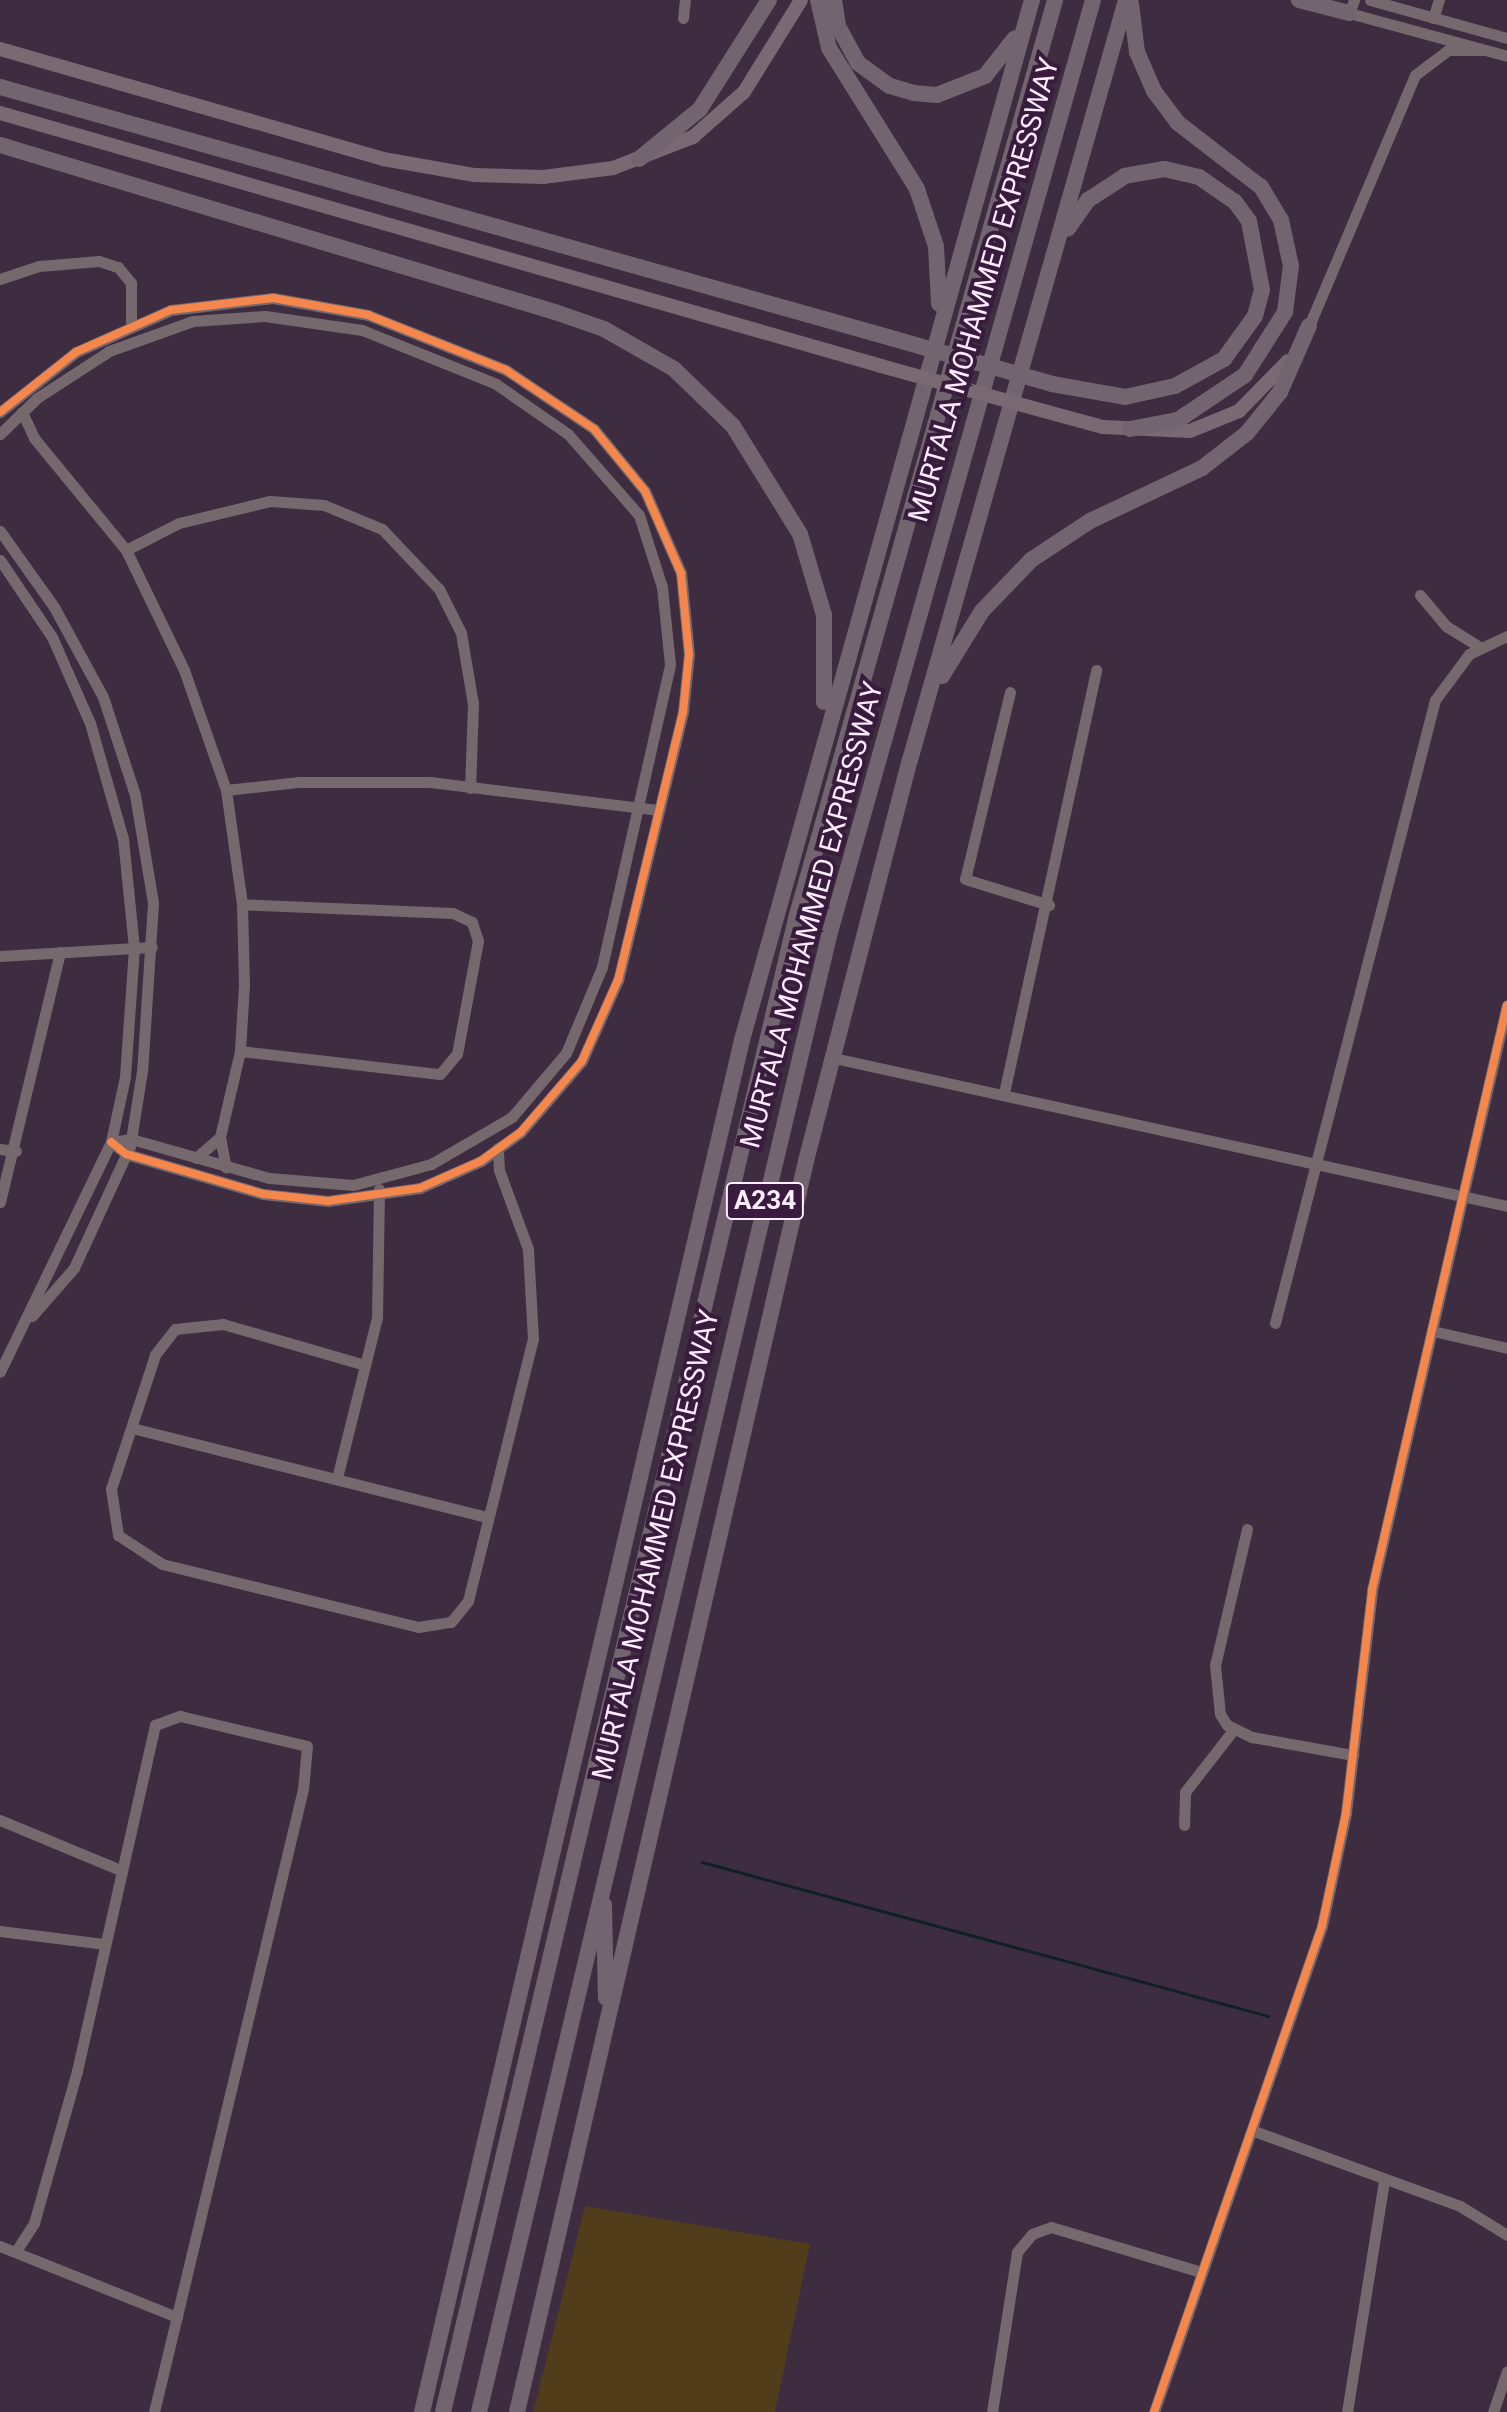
<!DOCTYPE html>
<html>
<head>
<meta charset="utf-8">
<style>
  body { margin:0 }
  #map { position:relative; width:1507px; height:2412px; overflow:hidden; background:#3e2d40; font-family:Roboto,sans-serif }
  div>[style] { position:absolute }
  [style*='--x'] { left:calc(var(--x)*1px); top:calc(var(--y)*1px); width:calc(var(--w)*1px); rotate:calc(var(--a)*1deg) }
  .green>* { inset:0; background:#513d19 }
  .stream>* { height:3px; margin:-1.5px; padding:0 1.5px; transform-origin:1.5px; border-radius:1.5px; background:#0f2124 }
  .minor>* { height:11px; margin:-5.5px; padding:0 5.5px; transform-origin:5.5px; border-radius:5.5px; background:#75696e }
  .major>* { height:14px; margin:-7px; padding:0 7px; transform-origin:7px; border-radius:7px; background:#786972 }
  .highway>* { height:16px; margin:-8px; padding:0 8px; transform-origin:8px; border-radius:8px; background:#73656f }
  .major-bridge>* { height:14px; margin:-7px; padding:0 7px; transform-origin:7px; border-radius:7px; background:#786972 }
  .highway-bridge>* { height:16px; margin:-8px; padding:0 8px; transform-origin:8px; border-radius:8px; background:#73656f }
  .cycleway>* { height:8px; margin:-4px; padding:0 4px; transform-origin:4px; border-radius:4px; background:#f5874c }
  span { translate:-50% -50%; white-space:nowrap; text-align:center; line-height:1.15; -webkit-text-stroke:8px #391b3d; paint-order:stroke }
  .shield-label span { padding:2px 6px; background:#391b3d; border:2px solid; border-radius:6px; -webkit-text-stroke-width:0 }
  .shield-label { font-size:26px; color:#fdedff; font-weight:700 }
  .street-label { font-size:28px; color:#fdedff }
</style>
</head>
<body>
<div id="map">
  <div class="green">
    <i style="clip-path:polygon(585px 2206px,810px 2244px,775px 2412px,533px 2412px)"></i>
  </div>
  <div class="stream">
    <i style="--x:702;--y:1862;--w:587;--a:15.22"></i>
  </div>
  <div class="minor">
    <i style="--x:1354;--y:0;--w:14;--a:111"></i>
    <i style="--x:1349;--y:13;--w:164;--a:15.2"></i>
    <i style="--x:1370;--y:0;--w:142;--a:15.5"></i>
    <i style="--x:683;--y:18;--w:18;--a:-84"></i>
    <i style="--x:1433;--y:18;--w:19;--a:-72"></i>
    <i style="--x:0;--y:279;--w:41;--a:-18.4"></i>
    <i style="--x:39;--y:266;--w:60;--a:-4.8"></i>
    <i style="--x:99;--y:261;--w:20;--a:18"></i>
    <i style="--x:118;--y:267;--w:21;--a:51"></i>
    <i style="--x:131;--y:283;--w:42;--a:90"></i>
    <i style="--x:1309;--y:326;--w:272;--a:-67.1"></i>
    <i style="--x:1415;--y:75;--w:41;--a:-37.1"></i>
    <i style="--x:1448;--y:50;--w:37;--a:0"></i>
    <i style="--x:0;--y:412;--w:97;--a:-38.3"></i>
    <i style="--x:76;--y:352;--w:104;--a:-23.9"></i>
    <i style="--x:171;--y:310;--w:103;--a:-6.7"></i>
    <i style="--x:273;--y:298;--w:97;--a:10.1"></i>
    <i style="--x:368;--y:315;--w:149;--a:21.7"></i>
    <i style="--x:506;--y:370;--w:106;--a:33.8"></i>
    <i style="--x:594;--y:429;--w:80;--a:50.6"></i>
    <i style="--x:645;--y:491;--w:90;--a:66.3"></i>
    <i style="--x:681;--y:573;--w:81;--a:84.4"></i>
    <i style="--x:689;--y:654;--w:58;--a:95.9"></i>
    <i style="--x:683;--y:712;--w:276;--a:103.6"></i>
    <i style="--x:618;--y:980;--w:89;--a:114"></i>
    <i style="--x:582;--y:1061;--w:94;--a:130.7"></i>
    <i style="--x:521;--y:1132;--w:49;--a:144.1"></i>
    <i style="--x:481;--y:1161;--w:67;--a:156.1"></i>
    <i style="--x:420;--y:1188;--w:93;--a:172"></i>
    <i style="--x:328;--y:1201;--w:65;--a:-173.9"></i>
    <i style="--x:263;--y:1194;--w:143;--a:-163.7"></i>
    <i style="--x:126;--y:1154;--w:19;--a:-141"></i>
    <i style="--x:22;--y:412;--w:29;--a:65"></i>
    <i style="--x:34;--y:438;--w:145;--a:50.6"></i>
    <i style="--x:126;--y:550;--w:133;--a:64.2"></i>
    <i style="--x:184;--y:670;--w:127;--a:70.7"></i>
    <i style="--x:226;--y:790;--w:115;--a:82"></i>
    <i style="--x:242;--y:904;--w:81;--a:88.6"></i>
    <i style="--x:244;--y:985;--w:66;--a:93.5"></i>
    <i style="--x:240;--y:1051;--w:88;--a:103.1"></i>
    <i style="--x:220;--y:1137;--w:31;--a:79"></i>
    <i style="--x:0;--y:434;--w:52;--a:-44.2"></i>
    <i style="--x:37;--y:398;--w:86;--a:-33.1"></i>
    <i style="--x:109;--y:351;--w:89;--a:-19.7"></i>
    <i style="--x:193;--y:321;--w:72;--a:-4"></i>
    <i style="--x:265;--y:316;--w:98;--a:8.2"></i>
    <i style="--x:362;--y:330;--w:144;--a:21.9"></i>
    <i style="--x:496;--y:384;--w:88;--a:34.8"></i>
    <i style="--x:568;--y:434;--w:108;--a:48.8"></i>
    <i style="--x:639;--y:515;--w:76;--a:72.3"></i>
    <i style="--x:662;--y:587;--w:78;--a:84.1"></i>
    <i style="--x:670;--y:665;--w:310;--a:102.7"></i>
    <i style="--x:602;--y:967;--w:93;--a:112.7"></i>
    <i style="--x:566;--y:1053;--w:84;--a:130.2"></i>
    <i style="--x:512;--y:1117;--w:94;--a:149.9"></i>
    <i style="--x:431;--y:1164;--w:81;--a:164.9"></i>
    <i style="--x:353;--y:1185;--w:84;--a:-175.2"></i>
    <i style="--x:269;--y:1178;--w:143;--a:-164.2"></i>
    <i style="--x:131;--y:1139;--w:20;--a:171"></i>
    <i style="--x:0;--y:531;--w:93;--a:54.6"></i>
    <i style="--x:54;--y:607;--w:102;--a:61.4"></i>
    <i style="--x:103;--y:697;--w:103;--a:71.9"></i>
    <i style="--x:135;--y:795;--w:109;--a:80.5"></i>
    <i style="--x:153;--y:903;--w:168;--a:93.7"></i>
    <i style="--x:142;--y:1071;--w:76;--a:99.1"></i>
    <i style="--x:130;--y:1146;--w:134;--a:114.7"></i>
    <i style="--x:74;--y:1268;--w:64;--a:131.2"></i>
    <i style="--x:126;--y:550;--w:59;--a:-27"></i>
    <i style="--x:179;--y:523;--w:94;--a:-13.6"></i>
    <i style="--x:270;--y:501;--w:54;--a:4.2"></i>
    <i style="--x:324;--y:505;--w:63;--a:22.5"></i>
    <i style="--x:382;--y:529;--w:83;--a:46.5"></i>
    <i style="--x:439;--y:589;--w:49;--a:63.4"></i>
    <i style="--x:461;--y:633;--w:72;--a:80.4"></i>
    <i style="--x:473;--y:704;--w:84;--a:92"></i>
    <i style="--x:0;--y:560;--w:93;--a:56"></i>
    <i style="--x:52;--y:637;--w:94;--a:66.2"></i>
    <i style="--x:90;--y:723;--w:121;--a:74.1"></i>
    <i style="--x:123;--y:839;--w:110;--a:84.2"></i>
    <i style="--x:134;--y:948;--w:129;--a:94"></i>
    <i style="--x:125;--y:1077;--w:66;--a:102.2"></i>
    <i style="--x:111;--y:1142;--w:255;--a:115.8"></i>
    <i style="--x:1420;--y:595;--w:40;--a:50"></i>
    <i style="--x:1446;--y:626;--w:39;--a:32"></i>
    <i style="--x:1010;--y:692;--w:192;--a:103.5"></i>
    <i style="--x:965;--y:879;--w:88;--a:17.2"></i>
    <i style="--x:226;--y:790;--w:72;--a:-6.3"></i>
    <i style="--x:298;--y:782;--w:132;--a:0"></i>
    <i style="--x:430;--y:782;--w:229;--a:7"></i>
    <i style="--x:0;--y:956;--w:152;--a:-3.4"></i>
    <i style="--x:240;--y:1051;--w:201;--a:6.6"></i>
    <i style="--x:440;--y:1074;--w:26;--a:-50"></i>
    <i style="--x:457;--y:1054;--w:115;--a:-79.5"></i>
    <i style="--x:478;--y:941;--w:20;--a:-108"></i>
    <i style="--x:472;--y:922;--w:21;--a:-155"></i>
    <i style="--x:453;--y:913;--w:211;--a:-177.6"></i>
    <i style="--x:834;--y:1058;--w:689;--a:12.4"></i>
    <i style="--x:1004;--y:1093;--w:433;--a:-77.7"></i>
    <i style="--x:0;--y:1149;--w:16;--a:7"></i>
    <i style="--x:196;--y:1158;--w:32;--a:-41"></i>
    <i style="--x:0;--y:1202;--w:257;--a:-76.5"></i>
    <i style="--x:1275;--y:1323;--w:643;--a:-75.6"></i>
    <i style="--x:1435;--y:700;--w:57;--a:-53.5"></i>
    <i style="--x:1469;--y:654;--w:42;--a:-25.3"></i>
    <i style="--x:1433;--y:1331;--w:76;--a:12.9"></i>
    <i style="--x:365;--y:1365;--w:148;--a:-163.9"></i>
    <i style="--x:223;--y:1324;--w:48;--a:174.1"></i>
    <i style="--x:175;--y:1329;--w:33;--a:128"></i>
    <i style="--x:155;--y:1355;--w:141;--a:108.2"></i>
    <i style="--x:111;--y:1489;--w:47;--a:81.3"></i>
    <i style="--x:118;--y:1535;--w:53;--a:33.4"></i>
    <i style="--x:162;--y:1564;--w:264;--a:13.8"></i>
    <i style="--x:418;--y:1627;--w:33;--a:-9"></i>
    <i style="--x:451;--y:1622;--w:27;--a:-51"></i>
    <i style="--x:468;--y:1601;--w:270;--a:-76.1"></i>
    <i style="--x:533;--y:1339;--w:90;--a:-93.2"></i>
    <i style="--x:528;--y:1249;--w:84;--a:-110.2"></i>
    <i style="--x:499;--y:1170;--w:22;--a:-93"></i>
    <i style="--x:132;--y:1428;--w:365;--a:14.1"></i>
    <i style="--x:337;--y:1478;--w:165;--a:-76"></i>
    <i style="--x:377;--y:1318;--w:129;--a:-89.1"></i>
    <i style="--x:1247;--y:1529;--w:140;--a:103.2"></i>
    <i style="--x:1215;--y:1665;--w:49;--a:84.2"></i>
    <i style="--x:1220;--y:1714;--w:13;--a:58"></i>
    <i style="--x:1227;--y:1725;--w:28;--a:26"></i>
    <i style="--x:1252;--y:1737;--w:103;--a:10.1"></i>
    <i style="--x:0;--y:1820;--w:128;--a:22.6"></i>
    <i style="--x:1184;--y:1825;--w:33;--a:-88"></i>
    <i style="--x:1185;--y:1792;--w:80;--a:-52.1"></i>
    <i style="--x:0;--y:1931;--w:106;--a:7.1"></i>
    <i style="--x:1254;--y:2131;--w:219;--a:20"></i>
    <i style="--x:1460;--y:2206;--w:55;--a:31.7"></i>
    <i style="--x:0;--y:2246;--w:191;--a:21.9"></i>
    <i style="--x:16;--y:2251;--w:33;--a:-57"></i>
    <i style="--x:34;--y:2223;--w:158;--a:-74.2"></i>
    <i style="--x:77;--y:2071;--w:355;--a:-77.3"></i>
    <i style="--x:155;--y:1725;--w:27;--a:-20"></i>
    <i style="--x:180;--y:1716;--w:130;--a:13.3"></i>
    <i style="--x:307;--y:1746;--w:43;--a:95.3"></i>
    <i style="--x:303;--y:1789;--w:641;--a:103.45"></i>
    <i style="--x:992;--y:2412;--w:162;--a:-81.1"></i>
    <i style="--x:1017;--y:2252;--w:23;--a:-50"></i>
    <i style="--x:1032;--y:2234;--w:20;--a:-20"></i>
    <i style="--x:1051;--y:2227;--w:157;--a:16.7"></i>
    <i style="--x:1154;--y:2412;--w:514;--a:-70.93"></i>
    <i style="--x:1322;--y:1926;--w:116;--a:-78"></i>
    <i style="--x:1346;--y:1813;--w:225;--a:-83.3"></i>
    <i style="--x:1372;--y:1590;--w:600;--a:-77.01"></i>
    <i style="--x:1347;--y:2412;--w:235;--a:-80.9"></i>
    <i style="--x:1493;--y:2412;--w:43;--a:-71.1"></i>
  </div>
  <div class="major">
    <i style="--x:0;--y:49;--w:398;--a:16"></i>
    <i style="--x:383;--y:159;--w:92;--a:10"></i>
    <i style="--x:474;--y:175;--w:69;--a:1.7"></i>
    <i style="--x:543;--y:177;--w:71;--a:-7.3"></i>
    <i style="--x:613;--y:168;--w:86;--a:-21.2"></i>
    <i style="--x:693;--y:137;--w:68;--a:-41.4"></i>
    <i style="--x:744;--y:92;--w:108;--a:-58.2"></i>
    <i style="--x:0;--y:113;--w:917;--a:16.02"></i>
    <i style="--x:1044;--y:411;--w:61;--a:15.2"></i>
    <i style="--x:1103;--y:427;--w:87;--a:2.6"></i>
    <i style="--x:1190;--y:431;--w:53;--a:-22.2"></i>
    <i style="--x:1239;--y:411;--w:70;--a:-45.6"></i>
  </div>
  <div class="highway">
    <i style="--x:818;--y:0;--w:49;--a:77.1"></i>
    <i style="--x:829;--y:48;--w:166;--a:58"></i>
    <i style="--x:917;--y:189;--w:60;--a:71.6"></i>
    <i style="--x:936;--y:246;--w:58;--a:87"></i>
    <i style="--x:834;--y:0;--w:26;--a:81"></i>
    <i style="--x:838;--y:26;--w:42;--a:61.6"></i>
    <i style="--x:858;--y:63;--w:39;--a:36"></i>
    <i style="--x:890;--y:86;--w:25;--a:16"></i>
    <i style="--x:914;--y:93;--w:23;--a:5"></i>
    <i style="--x:937;--y:95;--w:52;--a:-21.6"></i>
    <i style="--x:985;--y:76;--w:48;--a:-51.7"></i>
    <i style="--x:1299;--y:0;--w:52;--a:14.6"></i>
    <i style="--x:0;--y:87;--w:926;--a:15.73"></i>
    <i style="--x:0;--y:145;--w:580;--a:16.75"></i>
    <i style="--x:555;--y:312;--w:52;--a:19.1"></i>
    <i style="--x:604;--y:329;--w:81;--a:29.7"></i>
    <i style="--x:674;--y:369;--w:82;--a:44"></i>
    <i style="--x:733;--y:426;--w:127;--a:58.2"></i>
    <i style="--x:800;--y:534;--w:84;--a:73.5"></i>
    <i style="--x:824;--y:615;--w:87;--a:90"></i>
    <i style="--x:639;--y:159;--w:79;--a:-39.3"></i>
    <i style="--x:700;--y:109;--w:129;--a:-57.7"></i>
    <i style="--x:1052;--y:384;--w:74;--a:10.1"></i>
    <i style="--x:1125;--y:397;--w:51;--a:-12.4"></i>
    <i style="--x:1175;--y:386;--w:56;--a:-28.9"></i>
    <i style="--x:1224;--y:359;--w:53;--a:-54.2"></i>
    <i style="--x:1255;--y:316;--w:27;--a:-75"></i>
    <i style="--x:1262;--y:290;--w:70;--a:-100.7"></i>
    <i style="--x:1249;--y:221;--w:24;--a:-126"></i>
    <i style="--x:1235;--y:202;--w:44;--a:-145.2"></i>
    <i style="--x:1199;--y:177;--w:36;--a:-167"></i>
    <i style="--x:1164;--y:169;--w:40;--a:170"></i>
    <i style="--x:1125;--y:176;--w:44;--a:147"></i>
    <i style="--x:1088;--y:200;--w:35;--a:125"></i>
    <i style="--x:1130;--y:429;--w:49;--a:-10.6"></i>
    <i style="--x:1178;--y:420;--w:81;--a:-33.9"></i>
    <i style="--x:1245;--y:375;--w:75;--a:-57.6"></i>
    <i style="--x:1285;--y:312;--w:46;--a:-82.6"></i>
    <i style="--x:1291;--y:266;--w:47;--a:-102.3"></i>
    <i style="--x:1281;--y:220;--w:39;--a:-121"></i>
    <i style="--x:1261;--y:187;--w:105;--a:-142.4"></i>
    <i style="--x:1178;--y:123;--w:40;--a:-127"></i>
    <i style="--x:1154;--y:91;--w:43;--a:-113.6"></i>
    <i style="--x:1137;--y:52;--w:48;--a:-97.1"></i>
    <i style="--x:942;--y:676;--w:76;--a:-58.4"></i>
    <i style="--x:982;--y:611;--w:71;--a:-46.1"></i>
    <i style="--x:1031;--y:560;--w:71;--a:-33.5"></i>
    <i style="--x:1090;--y:521;--w:124;--a:-25.3"></i>
    <i style="--x:1202;--y:468;--w:57;--a:-37.9"></i>
    <i style="--x:1247;--y:433;--w:53;--a:-51.2"></i>
    <i style="--x:1280;--y:392;--w:72;--a:-66.3"></i>
    <i style="--x:604;--y:1905;--w:93;--a:88.8"></i>
    <i style="--x:422;--y:2412;--w:1409;--a:-76.87"></i>
    <i style="--x:742;--y:1040;--w:1080;--a:-74.42"></i>
    <i style="--x:443;--y:2412;--w:1538;--a:-76.7"></i>
    <i style="--x:797;--y:915;--w:951;--a:-74.25"></i>
    <i style="--x:479;--y:2412;--w:1521;--a:-76.66"></i>
    <i style="--x:830;--y:932;--w:968;--a:-74.24"></i>
    <i style="--x:517;--y:2412;--w:1284;--a:-76.99"></i>
    <i style="--x:806;--y:1161;--w:414;--a:-75.5"></i>
    <i style="--x:910;--y:760;--w:790;--a:-74.13"></i>
  </div>
  <div class="major-bridge">
    <i style="--x:881;--y:366;--w:169;--a:15.4"></i>
  </div>
  <div class="highway-bridge">
    <i style="--x:891;--y:338;--w:167;--a:15.9"></i>
  </div>
  <div class="cycleway">
    <i style="--x:0;--y:412;--w:97;--a:-38.3"></i>
    <i style="--x:76;--y:352;--w:104;--a:-23.9"></i>
    <i style="--x:171;--y:310;--w:103;--a:-6.7"></i>
    <i style="--x:273;--y:298;--w:97;--a:10.1"></i>
    <i style="--x:368;--y:315;--w:149;--a:21.7"></i>
    <i style="--x:506;--y:370;--w:106;--a:33.8"></i>
    <i style="--x:594;--y:429;--w:80;--a:50.6"></i>
    <i style="--x:645;--y:491;--w:90;--a:66.3"></i>
    <i style="--x:681;--y:573;--w:81;--a:84.4"></i>
    <i style="--x:689;--y:654;--w:58;--a:95.9"></i>
    <i style="--x:683;--y:712;--w:276;--a:103.6"></i>
    <i style="--x:618;--y:980;--w:89;--a:114"></i>
    <i style="--x:582;--y:1061;--w:94;--a:130.7"></i>
    <i style="--x:521;--y:1132;--w:49;--a:144.1"></i>
    <i style="--x:481;--y:1161;--w:67;--a:156.1"></i>
    <i style="--x:420;--y:1188;--w:93;--a:172"></i>
    <i style="--x:328;--y:1201;--w:65;--a:-173.9"></i>
    <i style="--x:263;--y:1194;--w:143;--a:-163.7"></i>
    <i style="--x:126;--y:1154;--w:19;--a:-141"></i>
    <i style="--x:1154;--y:2412;--w:514;--a:-70.93"></i>
    <i style="--x:1322;--y:1926;--w:116;--a:-78"></i>
    <i style="--x:1346;--y:1813;--w:225;--a:-83.3"></i>
    <i style="--x:1372;--y:1590;--w:600;--a:-77.01"></i>
  </div>
  <div class="shield-label">
    <span style="left:765px;top:1201px">A234</span>
  </div>
  <div class="street-label">
    <span style="left:984px;top:290px;rotate:-74deg">MURTALA MOHAMMED EXPRESSWAY</span>
    <span style="left:812px;top:915px;rotate:-75deg">MURTALA MOHAMMED EXPRESSWAY</span>
    <span style="left:656px;top:1545px;rotate:-77deg">MURTALA MOHAMMED EXPRESSWAY</span>
  </div>
</div>
</body>
</html>
